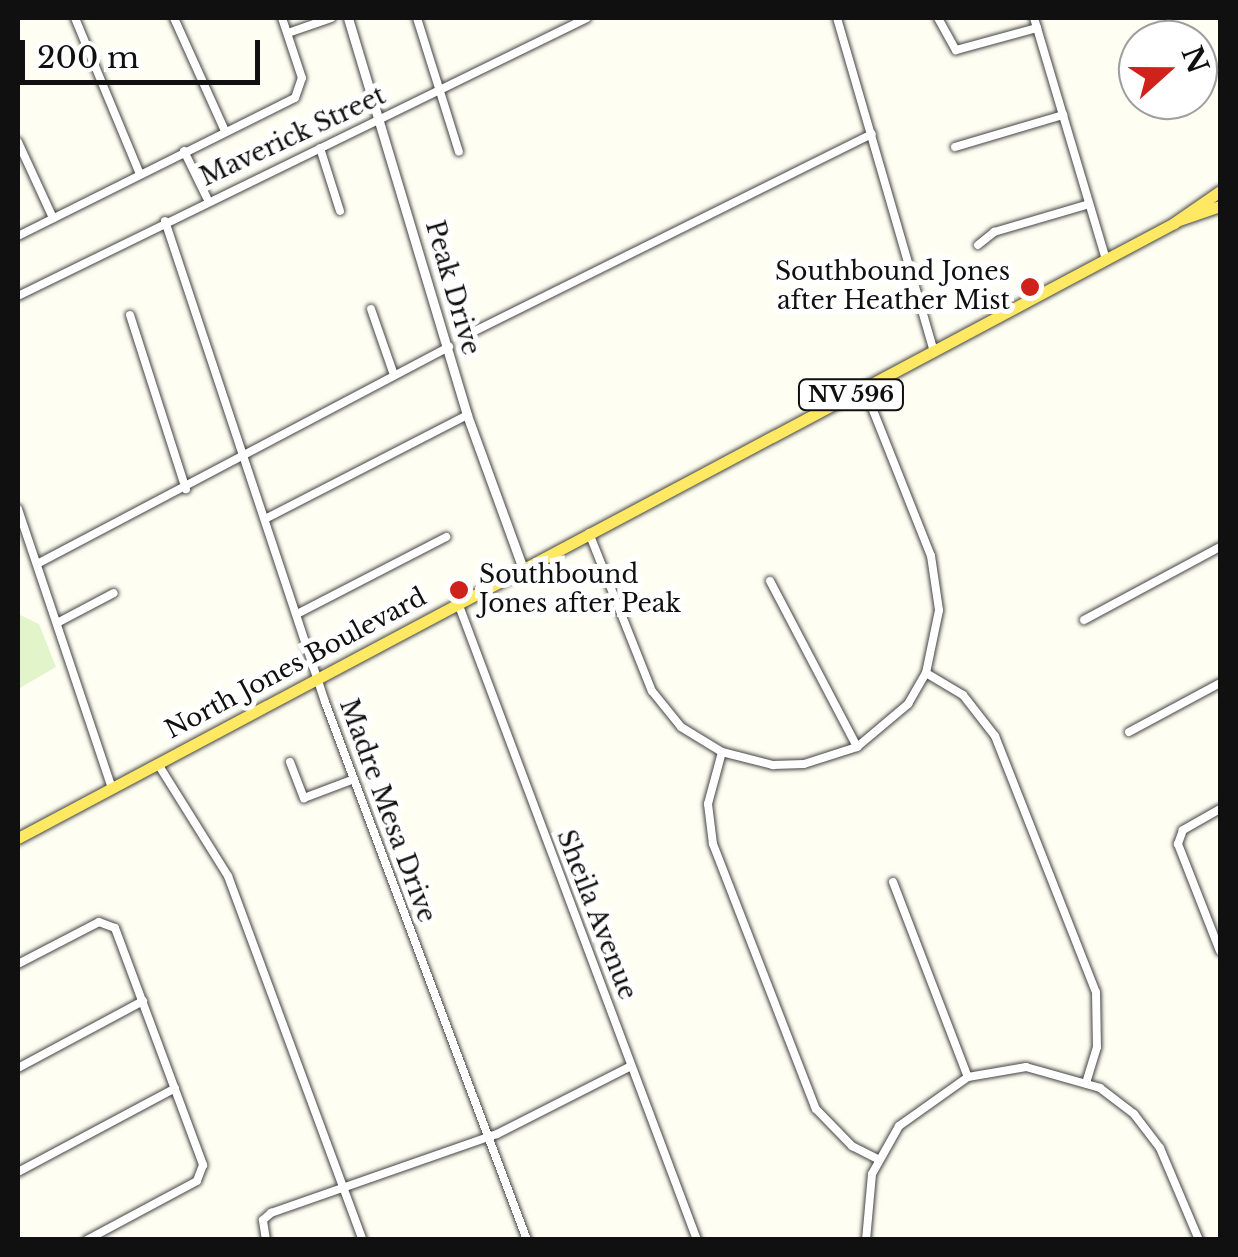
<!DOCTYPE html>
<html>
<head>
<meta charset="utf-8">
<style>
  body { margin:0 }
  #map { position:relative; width:1238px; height:1257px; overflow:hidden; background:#fffef2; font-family:"Libre Baskerville",serif }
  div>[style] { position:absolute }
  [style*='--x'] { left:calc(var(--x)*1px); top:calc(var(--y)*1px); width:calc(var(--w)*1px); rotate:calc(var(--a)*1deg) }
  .pitch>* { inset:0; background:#e1f4ca }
  .roads { filter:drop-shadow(0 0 2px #434343) drop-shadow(0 0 2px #434343) }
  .minor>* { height:8px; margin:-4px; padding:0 4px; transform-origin:4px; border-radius:4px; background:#fff }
  .tertiary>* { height:9px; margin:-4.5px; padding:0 4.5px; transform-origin:4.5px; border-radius:4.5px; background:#fff }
  .primary>* { height:11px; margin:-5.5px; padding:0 5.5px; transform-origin:5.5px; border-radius:5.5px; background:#ffe862 }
  .dots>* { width:28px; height:28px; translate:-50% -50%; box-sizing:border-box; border:5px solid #fff; border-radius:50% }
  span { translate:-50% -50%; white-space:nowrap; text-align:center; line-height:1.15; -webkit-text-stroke:10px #fff; paint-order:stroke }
  .shield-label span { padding:2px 8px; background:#fff; border:2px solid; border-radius:8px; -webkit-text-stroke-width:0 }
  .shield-label { font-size:22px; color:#101010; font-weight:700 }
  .street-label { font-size:25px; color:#101010 }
  .poi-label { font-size:25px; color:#101010 }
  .right { translate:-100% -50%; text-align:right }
  .left { translate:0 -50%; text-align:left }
  .frame { position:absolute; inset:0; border:20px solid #101010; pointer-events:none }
  .north { position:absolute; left:1118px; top:20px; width:100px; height:100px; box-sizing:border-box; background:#fff; border:2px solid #9f9f9f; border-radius:50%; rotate:69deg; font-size:28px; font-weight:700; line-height:40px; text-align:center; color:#101010 }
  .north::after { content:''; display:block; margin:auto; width:35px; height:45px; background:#ce221a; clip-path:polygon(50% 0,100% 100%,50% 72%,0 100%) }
  .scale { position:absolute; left:20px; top:40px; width:240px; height:45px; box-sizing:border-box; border:5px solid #101010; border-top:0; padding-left:12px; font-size:30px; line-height:35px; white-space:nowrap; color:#101010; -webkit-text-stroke:8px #fff; paint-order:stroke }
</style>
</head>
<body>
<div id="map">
  <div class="pitch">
    <i style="clip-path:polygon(18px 614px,39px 624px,56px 667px,18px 689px)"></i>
  </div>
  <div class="roads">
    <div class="minor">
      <i style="--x:75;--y:18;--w:167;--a:67.4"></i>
      <i style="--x:174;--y:18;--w:124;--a:65.7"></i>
      <i style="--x:417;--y:18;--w:140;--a:72.6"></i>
      <i style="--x:837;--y:18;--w:347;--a:73.8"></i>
      <i style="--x:938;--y:18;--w:37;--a:61"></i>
      <i style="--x:956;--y:50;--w:84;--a:-15.2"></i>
      <i style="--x:1034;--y:18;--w:252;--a:73.4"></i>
      <i style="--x:288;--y:33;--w:46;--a:-19.2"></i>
      <i style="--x:18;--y:142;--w:84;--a:65.3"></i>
      <i style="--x:955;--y:147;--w:113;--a:-16.5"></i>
      <i style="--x:320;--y:148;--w:66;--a:72.4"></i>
      <i style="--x:184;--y:151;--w:52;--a:63.9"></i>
      <i style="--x:165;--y:221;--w:507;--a:71.6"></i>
      <i style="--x:325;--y:702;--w:575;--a:69.42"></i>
      <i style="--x:18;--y:236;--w:309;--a:-26.5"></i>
      <i style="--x:295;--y:98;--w:21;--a:-71"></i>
      <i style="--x:302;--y:78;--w:63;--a:-108.4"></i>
      <i style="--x:978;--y:245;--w:21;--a:-39"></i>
      <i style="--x:994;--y:232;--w:99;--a:-16.4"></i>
      <i style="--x:18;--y:296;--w:633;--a:-26.04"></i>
      <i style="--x:371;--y:309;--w:70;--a:70.8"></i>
      <i style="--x:130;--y:315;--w:183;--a:72.2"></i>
      <i style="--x:475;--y:331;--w:443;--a:-26.4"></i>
      <i style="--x:18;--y:509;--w:294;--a:71.4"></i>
      <i style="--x:265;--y:519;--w:227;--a:-27.2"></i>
      <i style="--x:589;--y:533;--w:170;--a:68.3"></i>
      <i style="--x:652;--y:691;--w:46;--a:51.1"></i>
      <i style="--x:681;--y:727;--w:48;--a:31.4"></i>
      <i style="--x:722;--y:752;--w:53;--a:14.3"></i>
      <i style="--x:773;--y:765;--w:31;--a:-2"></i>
      <i style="--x:804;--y:764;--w:56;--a:-17.8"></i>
      <i style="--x:857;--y:747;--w:67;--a:-40.1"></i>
      <i style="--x:908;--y:704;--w:36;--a:-60"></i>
      <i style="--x:926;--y:673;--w:64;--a:-78.3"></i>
      <i style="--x:939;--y:610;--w:55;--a:-98.4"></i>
      <i style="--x:931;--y:556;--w:181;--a:-111.7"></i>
      <i style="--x:37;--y:564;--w:466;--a:-27.8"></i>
      <i style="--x:770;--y:581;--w:187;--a:62.3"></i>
      <i style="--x:458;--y:603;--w:680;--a:69.43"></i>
      <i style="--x:297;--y:614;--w:168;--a:-27.3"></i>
      <i style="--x:1084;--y:620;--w:154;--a:-28.2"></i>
      <i style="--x:57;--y:623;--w:64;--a:-27.8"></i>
      <i style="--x:926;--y:673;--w:43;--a:30.7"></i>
      <i style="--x:963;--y:695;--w:52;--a:52"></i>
      <i style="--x:995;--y:736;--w:275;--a:68.5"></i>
      <i style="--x:1096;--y:992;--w:55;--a:89"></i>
      <i style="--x:1097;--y:1047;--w:38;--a:107"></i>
      <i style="--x:1129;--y:732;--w:103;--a:-28.3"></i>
      <i style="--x:722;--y:752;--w:54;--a:105.1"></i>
      <i style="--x:708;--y:804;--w:40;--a:82.9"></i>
      <i style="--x:713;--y:844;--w:284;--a:68.8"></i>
      <i style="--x:816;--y:1109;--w:52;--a:45.8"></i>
      <i style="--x:852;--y:1146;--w:29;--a:27"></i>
      <i style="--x:290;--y:762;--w:39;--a:69"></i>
      <i style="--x:304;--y:798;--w:53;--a:-20.8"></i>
      <i style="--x:158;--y:764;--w:132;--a:58"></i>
      <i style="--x:228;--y:876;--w:388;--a:69.7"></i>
      <i style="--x:1220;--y:809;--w:43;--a:150.4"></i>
      <i style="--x:1183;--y:830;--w:15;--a:110"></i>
      <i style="--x:1178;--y:844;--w:115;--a:68.6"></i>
      <i style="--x:893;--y:882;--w:209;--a:69"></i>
      <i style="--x:18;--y:964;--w:91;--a:-27.4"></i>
      <i style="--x:99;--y:922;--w:17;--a:21"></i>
      <i style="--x:115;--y:928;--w:253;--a:69.6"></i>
      <i style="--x:203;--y:1165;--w:17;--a:111"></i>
      <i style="--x:197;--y:1181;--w:125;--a:151.8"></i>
      <i style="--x:18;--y:1068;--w:142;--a:-28.2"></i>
      <i style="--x:18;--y:1172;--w:178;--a:-28.1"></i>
      <i style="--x:266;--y:1240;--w:20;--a:-99"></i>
      <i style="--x:263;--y:1220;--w:11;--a:-41"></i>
      <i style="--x:271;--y:1213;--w:239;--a:-19.3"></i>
      <i style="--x:497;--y:1134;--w:150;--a:-26.9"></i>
      <i style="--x:866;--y:1240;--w:66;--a:-84.8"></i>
      <i style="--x:872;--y:1174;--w:55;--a:-60.6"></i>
      <i style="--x:899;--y:1126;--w:85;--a:-35.4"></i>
      <i style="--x:968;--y:1077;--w:59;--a:-9.8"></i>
      <i style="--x:1026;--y:1067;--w:77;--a:15.8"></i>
      <i style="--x:1100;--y:1088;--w:43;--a:37.4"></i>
      <i style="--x:1134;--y:1114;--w:43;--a:52.6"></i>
      <i style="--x:1160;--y:1148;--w:100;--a:67"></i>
    </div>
    <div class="tertiary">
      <i style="--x:348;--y:18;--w:414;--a:73.3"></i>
      <i style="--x:467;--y:415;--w:164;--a:70"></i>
    </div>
    <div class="primary">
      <i style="--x:1179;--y:220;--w:43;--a:-18.9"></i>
      <i style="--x:18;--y:838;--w:1309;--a:-28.01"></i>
      <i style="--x:1174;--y:223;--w:56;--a:-34.8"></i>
    </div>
  </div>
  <div class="dots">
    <i style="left:1030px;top:287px;background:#ce221a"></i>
    <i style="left:459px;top:590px;background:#ce221a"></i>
  </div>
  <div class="shield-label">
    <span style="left:851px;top:395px">NV 596</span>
  </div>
  <div class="street-label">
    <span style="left:293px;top:137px;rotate:-25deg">Maverick Street</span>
    <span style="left:452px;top:288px;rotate:74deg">Peak Drive</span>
    <span style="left:296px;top:664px;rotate:-28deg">North Jones Boulevard</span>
    <span style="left:387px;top:811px;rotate:70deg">Madre Mesa Drive</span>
    <span style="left:596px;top:915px;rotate:69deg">Sheila Avenue</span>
  </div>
  <div class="poi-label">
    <span class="right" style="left:1010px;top:287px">Southbound Jones<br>after Heather Mist</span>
    <span class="left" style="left:479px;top:590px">Southbound<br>Jones after Peak</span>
  </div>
  <div class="frame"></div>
  <div class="north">N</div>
  <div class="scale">200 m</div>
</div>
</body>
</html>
